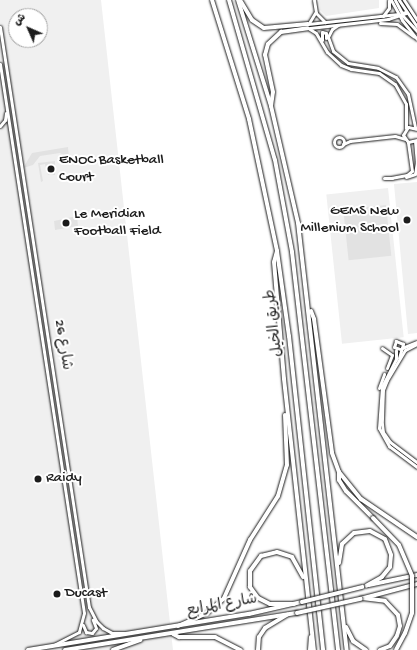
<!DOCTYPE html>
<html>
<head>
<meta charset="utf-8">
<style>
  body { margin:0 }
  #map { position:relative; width:417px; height:650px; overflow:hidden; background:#fff; font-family:"Gochi Hand","Playpen Sans Arabic",sans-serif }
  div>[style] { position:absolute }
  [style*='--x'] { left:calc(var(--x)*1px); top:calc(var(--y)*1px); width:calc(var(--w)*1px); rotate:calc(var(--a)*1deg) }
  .built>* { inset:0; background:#f0f0f0; transform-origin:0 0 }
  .green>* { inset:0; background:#e2e2e2; transform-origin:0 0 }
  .roads { filter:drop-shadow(0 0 1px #1c1c1c) drop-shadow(0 0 1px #1c1c1c) }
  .minor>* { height:3px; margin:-1.5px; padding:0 1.5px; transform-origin:1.5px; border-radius:1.5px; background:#fff }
  .minor>.ring { margin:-1.5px; padding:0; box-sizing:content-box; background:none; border:3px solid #fff; border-radius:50% }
  .major>* { height:3.5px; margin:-1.75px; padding:0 1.75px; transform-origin:1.75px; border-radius:1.75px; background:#fff }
  .highway>* { height:4px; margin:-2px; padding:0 2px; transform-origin:2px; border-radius:2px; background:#fff }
  .bridges { filter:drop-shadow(0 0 1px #1c1c1c) drop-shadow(0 0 1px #1c1c1c) }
  .major-bridge>* { height:3.5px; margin:-1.75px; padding:0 1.75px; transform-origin:1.75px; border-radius:1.75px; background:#fff }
  .highway-bridge>* { height:4px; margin:-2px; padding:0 2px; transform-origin:2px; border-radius:2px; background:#fff }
  .dots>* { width:11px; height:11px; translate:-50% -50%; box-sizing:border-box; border:2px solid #fff; border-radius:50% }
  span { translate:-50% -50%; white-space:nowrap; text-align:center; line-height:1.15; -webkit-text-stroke:4px #fff; paint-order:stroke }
  .poi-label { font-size:15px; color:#1c1c1c }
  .left { translate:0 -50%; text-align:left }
  .right { translate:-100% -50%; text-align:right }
  .street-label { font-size:15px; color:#1c1c1c }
  .north { position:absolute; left:8px; top:8px; width:40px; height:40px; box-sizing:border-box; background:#fff; border:1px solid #a4a4a4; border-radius:50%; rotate:315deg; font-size:11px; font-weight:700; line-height:16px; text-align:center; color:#1c1c1c }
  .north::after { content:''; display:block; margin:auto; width:14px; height:18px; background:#1c1c1c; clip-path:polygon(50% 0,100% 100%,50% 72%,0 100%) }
</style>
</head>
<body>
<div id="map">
  <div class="built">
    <i style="clip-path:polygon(evenodd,0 0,101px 0,173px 650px,0 650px,0 0,16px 16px,40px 16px,40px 40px,16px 40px,16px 16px)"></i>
    <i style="clip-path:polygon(319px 0,379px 0,379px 8px,326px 16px,320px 10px)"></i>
    <i style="clip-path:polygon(417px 182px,417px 333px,408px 334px,394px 184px)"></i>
    <i style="left:388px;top:188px;width:150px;height:62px;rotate:84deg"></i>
  </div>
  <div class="green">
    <i style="clip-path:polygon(68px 147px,69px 158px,60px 153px,40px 156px,33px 165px,23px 168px,32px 153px)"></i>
    <i style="clip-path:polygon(55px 161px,55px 175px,48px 175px,45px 164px,40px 165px,43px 181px,41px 182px,38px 163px)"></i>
    <i style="left:386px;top:205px;width:51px;height:43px;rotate:84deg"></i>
    <i style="clip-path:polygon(77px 216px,78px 226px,55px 230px,54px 221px)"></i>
  </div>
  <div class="roads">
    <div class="minor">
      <i style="--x:314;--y:0;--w:13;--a:81"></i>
      <i style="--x:316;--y:13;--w:13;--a:45"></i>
      <i style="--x:391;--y:0;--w:23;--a:61"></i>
      <i style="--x:402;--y:20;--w:24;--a:52"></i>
      <i style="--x:395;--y:0;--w:15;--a:62"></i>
      <i style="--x:402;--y:13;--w:3;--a:-18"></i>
      <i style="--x:399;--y:0;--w:32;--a:56"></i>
      <i style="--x:404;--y:0;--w:24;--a:57"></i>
      <i style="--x:383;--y:16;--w:10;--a:-53"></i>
      <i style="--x:389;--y:8;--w:8;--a:-90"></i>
      <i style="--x:309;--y:23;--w:12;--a:-59"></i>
      <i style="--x:380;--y:23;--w:17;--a:3"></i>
      <i style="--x:397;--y:24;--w:21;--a:37"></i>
      <i style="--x:308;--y:24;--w:91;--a:-6.3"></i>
      <i style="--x:398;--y:14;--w:5;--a:22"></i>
      <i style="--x:403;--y:16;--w:21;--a:47"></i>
      <i style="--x:338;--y:25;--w:7;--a:146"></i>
      <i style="--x:332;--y:29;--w:9;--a:117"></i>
      <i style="--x:328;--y:37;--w:15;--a:70"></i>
      <i style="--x:333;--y:51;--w:19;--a:39"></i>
      <i style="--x:348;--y:63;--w:30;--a:9"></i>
      <i style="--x:378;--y:68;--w:20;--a:27"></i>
      <i style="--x:396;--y:77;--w:21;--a:55"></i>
      <i style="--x:408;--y:94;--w:35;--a:78"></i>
      <i style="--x:0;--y:27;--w:587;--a:81.28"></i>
      <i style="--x:89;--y:607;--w:16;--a:63"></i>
      <i style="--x:96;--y:621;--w:10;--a:45"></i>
      <i style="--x:103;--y:628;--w:10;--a:29"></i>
      <i style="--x:112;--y:633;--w:12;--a:0"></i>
      <i style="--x:308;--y:28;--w:9;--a:32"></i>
      <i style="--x:316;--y:33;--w:22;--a:60"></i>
      <i style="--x:327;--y:52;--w:19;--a:43"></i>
      <i style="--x:341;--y:65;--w:11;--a:22"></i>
      <i style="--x:351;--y:69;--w:28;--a:8"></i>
      <i style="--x:379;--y:73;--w:19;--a:35"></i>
      <i style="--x:395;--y:84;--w:23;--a:61"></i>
      <i style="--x:406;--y:104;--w:24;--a:90"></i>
      <i style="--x:310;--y:28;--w:79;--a:-6.6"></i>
      <i style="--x:388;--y:19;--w:19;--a:-18"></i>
      <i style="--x:322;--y:40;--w:8;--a:-90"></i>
      <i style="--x:322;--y:32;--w:4;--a:14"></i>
      <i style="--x:326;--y:33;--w:5;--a:90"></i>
      <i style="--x:0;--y:64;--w:555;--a:81.3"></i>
      <i style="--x:84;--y:613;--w:20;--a:105"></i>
      <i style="--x:79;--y:632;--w:27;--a:153"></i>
      <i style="--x:0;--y:126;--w:8;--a:-50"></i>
      <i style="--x:5;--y:120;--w:7;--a:-82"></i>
      <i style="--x:417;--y:129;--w:9;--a:-167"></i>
      <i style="--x:408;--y:127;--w:9;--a:122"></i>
      <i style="--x:403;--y:135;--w:9;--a:54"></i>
      <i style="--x:408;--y:142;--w:9;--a:-13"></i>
      <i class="ring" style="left:334px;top:137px;width:7px;height:7px"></i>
      <i style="--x:415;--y:141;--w:22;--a:85"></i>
      <i style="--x:343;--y:144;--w:8;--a:-23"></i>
      <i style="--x:350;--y:141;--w:45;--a:-6.3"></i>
      <i style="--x:395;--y:136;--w:10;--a:17"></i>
      <i style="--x:406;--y:177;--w:9;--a:-18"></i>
      <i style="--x:415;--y:174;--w:13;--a:-81"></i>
      <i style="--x:384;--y:178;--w:8;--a:0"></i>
      <i style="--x:391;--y:178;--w:16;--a:-11"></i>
      <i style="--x:407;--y:175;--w:6;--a:-39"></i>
      <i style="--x:412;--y:171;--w:29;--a:-98"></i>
      <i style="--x:417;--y:344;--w:13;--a:153"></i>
      <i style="--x:405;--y:350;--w:35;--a:121"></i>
      <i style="--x:387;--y:380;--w:11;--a:112"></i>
      <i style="--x:383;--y:390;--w:34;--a:92"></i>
      <i style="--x:382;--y:424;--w:8;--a:83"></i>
      <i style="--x:383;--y:432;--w:12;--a:55"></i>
      <i style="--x:390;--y:442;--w:34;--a:37"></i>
      <i style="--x:382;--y:348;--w:12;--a:35"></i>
      <i style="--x:392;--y:355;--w:14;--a:111"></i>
      <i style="--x:402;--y:348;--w:16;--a:-22"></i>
      <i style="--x:396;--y:350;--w:9;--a:90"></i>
      <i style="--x:396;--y:359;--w:30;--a:117"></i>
      <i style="--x:382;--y:386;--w:42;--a:94.1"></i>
      <i style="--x:379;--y:428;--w:21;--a:61"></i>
      <i style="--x:389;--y:446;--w:35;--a:37"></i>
      <i style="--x:399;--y:358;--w:15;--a:-74"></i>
      <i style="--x:403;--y:344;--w:8;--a:-157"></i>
      <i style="--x:396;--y:341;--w:6;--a:108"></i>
      <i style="--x:394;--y:347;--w:6;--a:18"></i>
      <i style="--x:379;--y:388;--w:15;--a:-70"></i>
      <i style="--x:83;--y:625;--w:8;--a:67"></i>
      <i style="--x:86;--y:632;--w:6;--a:9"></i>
      <i style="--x:92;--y:633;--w:6;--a:-51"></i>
      <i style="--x:96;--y:628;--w:9;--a:-111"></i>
    </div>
    <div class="major">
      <i style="--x:369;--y:585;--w:49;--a:-11.8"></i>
      <i style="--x:364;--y:598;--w:55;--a:-14.8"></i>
      <i style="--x:28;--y:650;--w:224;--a:-9.3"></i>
      <i style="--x:249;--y:614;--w:54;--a:-12.8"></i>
      <i style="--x:65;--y:650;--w:235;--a:-9.1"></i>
      <i style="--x:113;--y:650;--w:29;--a:-20"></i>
    </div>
    <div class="highway">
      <i style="--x:212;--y:0;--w:125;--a:72.7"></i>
      <i style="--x:249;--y:119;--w:135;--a:78"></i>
      <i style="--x:277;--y:251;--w:86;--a:82"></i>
      <i style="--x:289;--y:336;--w:316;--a:83.8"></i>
      <i style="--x:229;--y:0;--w:166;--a:74"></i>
      <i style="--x:275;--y:160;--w:94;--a:79.5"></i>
      <i style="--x:292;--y:252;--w:401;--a:83.4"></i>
      <i style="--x:238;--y:0;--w:111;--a:72.7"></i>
      <i style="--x:271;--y:106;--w:120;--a:77"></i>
      <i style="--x:298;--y:223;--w:430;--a:83.5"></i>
      <i style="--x:240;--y:0;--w:23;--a:59"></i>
      <i style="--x:252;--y:20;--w:14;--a:34"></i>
      <i style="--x:264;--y:28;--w:44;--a:-5.2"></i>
      <i style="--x:271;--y:106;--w:14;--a:-82"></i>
      <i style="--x:273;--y:92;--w:38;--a:-102"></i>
      <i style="--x:265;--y:55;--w:11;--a:-75"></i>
      <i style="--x:268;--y:44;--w:18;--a:-43"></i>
      <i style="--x:281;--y:32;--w:27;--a:-8"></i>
      <i style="--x:277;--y:251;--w:11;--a:105"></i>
      <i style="--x:274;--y:262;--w:117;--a:85.1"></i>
      <i style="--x:284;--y:379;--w:273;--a:83.7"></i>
      <i style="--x:311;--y:311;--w:9;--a:69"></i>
      <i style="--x:314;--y:319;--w:135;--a:82.3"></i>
      <i style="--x:332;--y:453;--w:20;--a:70"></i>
      <i style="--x:339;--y:472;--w:35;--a:51"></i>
      <i style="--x:361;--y:499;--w:68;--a:34.2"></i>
      <i style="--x:339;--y:472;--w:8;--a:90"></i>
      <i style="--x:339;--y:480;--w:13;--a:58"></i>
      <i style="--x:346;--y:491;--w:38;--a:45"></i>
      <i style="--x:339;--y:563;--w:19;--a:-81"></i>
      <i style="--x:342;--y:544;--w:16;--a:-43"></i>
      <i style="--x:354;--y:533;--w:16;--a:-7"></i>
      <i style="--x:370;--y:531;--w:17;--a:28"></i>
      <i style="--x:385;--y:539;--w:17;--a:69"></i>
      <i style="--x:391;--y:555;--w:12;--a:95"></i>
      <i style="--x:390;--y:567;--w:13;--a:129"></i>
      <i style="--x:382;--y:577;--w:18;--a:151"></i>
      <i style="--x:362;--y:598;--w:23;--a:7"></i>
      <i style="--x:385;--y:601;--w:19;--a:47"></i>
      <i style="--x:398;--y:615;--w:11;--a:80"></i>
      <i style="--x:400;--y:626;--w:10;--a:107"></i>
      <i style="--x:397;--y:636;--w:12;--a:125"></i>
      <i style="--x:390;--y:646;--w:11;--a:158"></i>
      <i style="--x:294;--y:604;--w:24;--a:180"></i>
      <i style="--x:270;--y:604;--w:13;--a:-153"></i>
      <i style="--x:258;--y:598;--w:14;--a:-126"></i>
      <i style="--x:250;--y:587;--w:16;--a:-90"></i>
      <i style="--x:250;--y:571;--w:19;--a:-54"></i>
      <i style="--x:261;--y:556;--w:16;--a:-14"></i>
      <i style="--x:277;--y:552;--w:16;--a:18"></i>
      <i style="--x:292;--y:557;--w:23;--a:61"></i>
      <i style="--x:178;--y:626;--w:32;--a:-24"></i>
      <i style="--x:207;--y:613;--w:23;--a:-41"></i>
      <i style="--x:224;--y:598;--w:64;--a:-65.9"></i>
      <i style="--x:250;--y:540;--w:52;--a:-57.5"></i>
      <i style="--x:278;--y:496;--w:32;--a:-74"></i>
      <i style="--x:287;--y:465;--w:50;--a:-92.3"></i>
      <i style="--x:346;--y:627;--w:16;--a:63"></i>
      <i style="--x:353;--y:641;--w:16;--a:35"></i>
      <i style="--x:173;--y:634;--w:7;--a:27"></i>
      <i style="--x:179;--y:637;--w:36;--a:0"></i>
      <i style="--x:215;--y:637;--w:29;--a:27"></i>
      <i style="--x:258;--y:650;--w:13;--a:-86"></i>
      <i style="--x:259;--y:637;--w:11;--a:-56"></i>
      <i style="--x:265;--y:628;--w:26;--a:-31"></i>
      <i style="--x:310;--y:650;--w:13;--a:-86"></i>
    </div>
  </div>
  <div class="bridges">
    <div class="major-bridge">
      <i style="--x:302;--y:602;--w:62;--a:-14"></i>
      <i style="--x:297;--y:613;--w:65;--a:-12.5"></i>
    </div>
    <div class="highway-bridge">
      <i style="--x:373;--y:518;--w:37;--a:46"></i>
      <i style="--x:399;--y:545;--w:34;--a:67"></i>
      <i style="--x:412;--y:576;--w:37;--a:90"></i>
      <i style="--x:412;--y:613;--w:21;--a:109"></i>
      <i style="--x:405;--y:633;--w:19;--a:118"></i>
    </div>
  </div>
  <div class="dots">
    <i style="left:51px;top:169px;background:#1c1c1c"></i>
    <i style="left:407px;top:220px;background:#1c1c1c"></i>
    <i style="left:66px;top:223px;background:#1c1c1c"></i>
    <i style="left:38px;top:479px;background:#1c1c1c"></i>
    <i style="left:57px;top:594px;background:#1c1c1c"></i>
  </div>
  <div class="poi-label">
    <span class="left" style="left:59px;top:169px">ENOC Basketball<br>Court</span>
    <span class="right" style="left:399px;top:220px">GEMS New<br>Millenium School</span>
    <span class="left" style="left:74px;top:223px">Le Meridian<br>Football Field</span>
    <span class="left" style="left:46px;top:479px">Raidy</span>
    <span class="left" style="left:65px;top:594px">Ducast</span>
  </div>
  <div class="street-label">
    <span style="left:275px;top:323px;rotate:-97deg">طريق الخيل</span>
    <span style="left:62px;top:345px;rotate:81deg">شارع 26</span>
    <span style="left:222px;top:606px;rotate:-10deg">شارع المرابع</span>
  </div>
  <div class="north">ش</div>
</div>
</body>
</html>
